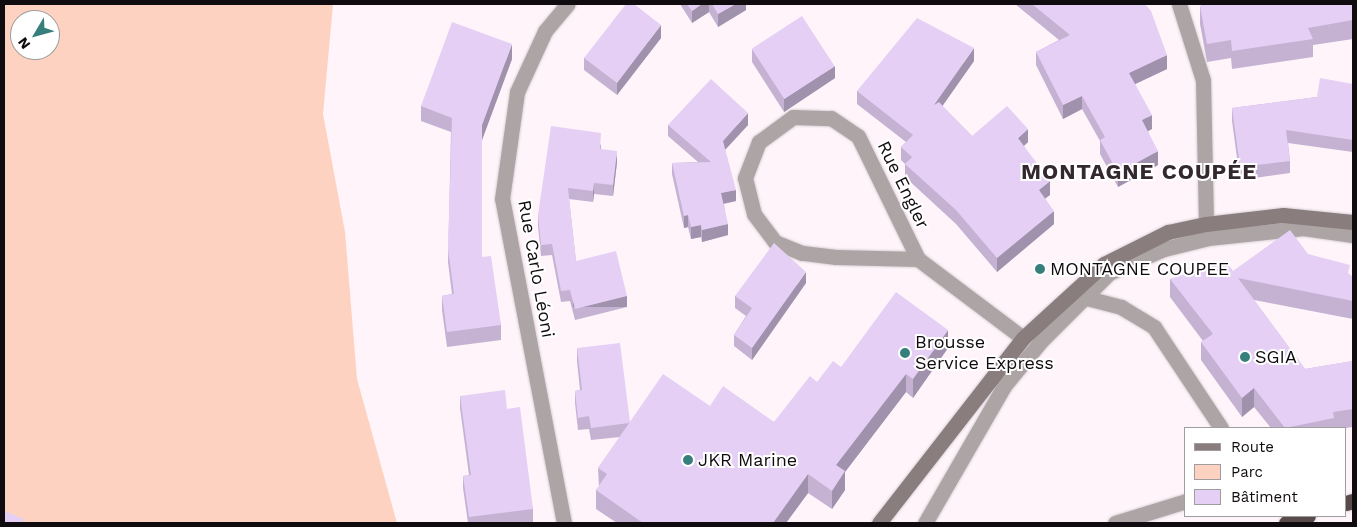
<!DOCTYPE html>
<html>
<head>
<meta charset="utf-8">
<style>
  body { margin:0 }
  #map { position:relative; width:1357px; height:527px; overflow:hidden; background:#fef4fa; font-family:"Work Sans",sans-serif }
  div>[style] { position:absolute }
  [style*='--x'] { left:calc(var(--x)*1px); top:calc(var(--y)*1px); width:calc(var(--w)*1px); rotate:calc(var(--a)*1deg) }
  .green>* { inset:0; background:#fed2c1 }
  .roads { filter:drop-shadow(0 0 1px #d8cfd4) drop-shadow(0 0 1px #d8cfd4) }
  .lane>* { height:15px; margin:-7.5px; padding:0 7.5px; transform-origin:7.5px; border-radius:7.5px; background:#ada5a5 }
  .street>* { height:15px; margin:-7.5px; padding:0 7.5px; transform-origin:7.5px; border-radius:7.5px; background:#ada5a5 }
  .secondary>* { height:15px; margin:-7.5px; padding:0 7.5px; transform-origin:7.5px; border-radius:7.5px; background:#897d7e }
  .highway>* { height:15px; margin:-7.5px; padding:0 7.5px; transform-origin:7.5px; border-radius:7.5px; background:#594a4b }
  .wall>* { inset:0; background:#c5b2d3 }
  .shaded-wall>* { inset:0; background:#a091ac; transform-origin:0 0 }
  .building>* { inset:0; background:#e5cff5; transform-origin:0 0 }
  .dots>* { width:14px; height:14px; translate:-50% -50%; box-sizing:border-box; border:2px solid #fff; border-radius:50% }
  span { translate:-50% -50%; white-space:nowrap; text-align:center; line-height:1.15; -webkit-text-stroke:4px #fff; paint-order:stroke }
  .street-label { font-size:18px; color:#100b0e }
  .poi-label { font-size:18px; color:#100b0e }
  .left { translate:0 -50%; text-align:left }
  .district-label { font-size:22px; color:#34282f; font-weight:700; letter-spacing:1px }
  .frame { position:absolute; inset:0; border:5px solid #100b0e; pointer-events:none }
  .legend { position:absolute; left:1184px; top:427px; width:162px; height:90px; box-sizing:border-box; background:#fff; border:1px solid #9f9d9f; margin:0; padding:6px 9px; list-style:none; font-size:15px; color:#100b0e }
  .legend li { display:flex; align-items:center; gap:10px; height:25px }
  .legend b { width:25px; border:1px solid #9f9d9f }
  .north { position:absolute; left:10px; top:10px; width:50px; height:50px; box-sizing:border-box; background:#fff; border:1px solid #9f9d9f; border-radius:50%; rotate:233deg; font-size:14px; font-weight:700; line-height:20px; text-align:center; color:#100b0e }
  .north::after { content:''; display:block; margin:auto; width:18px; height:22px; background:#367f7c; clip-path:polygon(50% 0,100% 100%,50% 72%,0 100%) }
</style>
</head>
<body>
<div id="map">
  <div class="green">
    <i style="clip-path:polygon(evenodd,4px 4px,333px 4px,323px 114px,345px 232px,357px 379px,397px 523px,4px 523px,4px 4px,20px 20px,50px 20px,50px 50px,20px 50px,20px 20px)"></i>
  </div>
  <div class="roads">
    <div class="lane">
      <i style="--x:1075;--y:295;--w:48;--a:14.6"></i>
      <i style="--x:1121;--y:307;--w:39;--a:31"></i>
      <i style="--x:1154;--y:327;--w:121;--a:56.4"></i>
      <i style="--x:925;--y:523;--w:158;--a:-60"></i>
      <i style="--x:1004;--y:386;--w:58;--a:-50.6"></i>
      <i style="--x:1041;--y:341;--w:96;--a:-45"></i>
      <i style="--x:1109;--y:273;--w:60;--a:-23.6"></i>
      <i style="--x:1164;--y:249;--w:45;--a:-14"></i>
      <i style="--x:1208;--y:238;--w:96;--a:-6"></i>
      <i style="--x:1303;--y:228;--w:50;--a:8"></i>
      <i style="--x:1115;--y:523;--w:74;--a:-17.2"></i>
    </div>
    <div class="street">
      <i style="--x:1179;--y:4;--w:80;--a:72.5"></i>
      <i style="--x:1203;--y:80;--w:144;--a:88.8"></i>
      <i style="--x:918;--y:259;--w:82;--a:-178.6"></i>
      <i style="--x:836;--y:257;--w:34;--a:-173"></i>
      <i style="--x:802;--y:253;--w:29;--a:-158"></i>
      <i style="--x:775;--y:242;--w:35;--a:-127"></i>
      <i style="--x:754;--y:214;--w:37;--a:-104"></i>
      <i style="--x:745;--y:178;--w:39;--a:-69"></i>
      <i style="--x:759;--y:142;--w:42;--a:-36.3"></i>
      <i style="--x:793;--y:117;--w:38;--a:2"></i>
      <i style="--x:831;--y:118;--w:32;--a:34"></i>
      <i style="--x:858;--y:136;--w:137;--a:64"></i>
      <i style="--x:918;--y:259;--w:131;--a:37"></i>
      <i style="--x:564;--y:523;--w:330;--a:-100.8"></i>
      <i style="--x:502;--y:199;--w:108;--a:-82"></i>
      <i style="--x:517;--y:92;--w:67;--a:-65.3"></i>
      <i style="--x:545;--y:31;--w:35;--a:-50"></i>
    </div>
    <div class="secondary">
      <i style="--x:879;--y:523;--w:234;--a:-52.1"></i>
      <i style="--x:1023;--y:338;--w:110;--a:-42.4"></i>
      <i style="--x:1104;--y:264;--w:72;--a:-26.6"></i>
      <i style="--x:1168;--y:232;--w:39;--a:-12"></i>
      <i style="--x:1206;--y:224;--w:78;--a:-6.7"></i>
      <i style="--x:1283;--y:215;--w:70;--a:5.7"></i>
    </div>
    <div class="highway">
      <i style="--x:1346;--y:503;--w:7;--a:-16"></i>
      <i style="--x:1286;--y:523;--w:23;--a:-18"></i>
    </div>
  </div>
  <div class="wall">
    <i style="clip-path:polygon(680px 4px,746px 4px,746px 10px,718px 27px,709px 12px,692px 23px)"></i>
    <i style="clip-path:polygon(1015px 4px,1145px 4px,1167px 69px,1135px 84px,1152px 129px,1148px 131px,1158px 165px,1118px 187px,1100px 154px,1100px 141px,1082px 109px,1063px 119px,1036px 65px,1036px 52px,1059px 40px)"></i>
    <i style="clip-path:polygon(1206px 4px,1353px 4px,1353px 39px,1313px 45px,1313px 57px,1232px 69px,1231px 58px,1207px 62px,1200px 24px,1200px 6px,1207px 4px)"></i>
    <i style="clip-path:polygon(661px 38px,617px 95px,584px 70px,584px 58px)"></i>
    <i style="clip-path:polygon(752px 49px,835px 78px,784px 112px,752px 62px)"></i>
    <i style="clip-path:polygon(512px 59px,482px 140px,482px 257px,501px 325px,501px 340px,447px 347px,442px 310px,442px 296px,452px 294px,448px 262px,451px 132px,421px 121px,421px 106px)"></i>
    <i style="clip-path:polygon(974px 61px,942px 106px,972px 136px,1028px 142px,1024px 146px,1050px 195px,1045px 198px,1054px 224px,997px 272px,956px 224px,905px 177px,905px 164px,901px 160px,901px 147px,906px 142px,857px 104px,857px 91px)"></i>
    <i style="clip-path:polygon(1353px 84px,1353px 152px,1288px 143px,1290px 161px,1290px 173px,1240px 180px,1232px 121px,1232px 108px,1317px 97px)"></i>
    <i style="clip-path:polygon(668px 125px,748px 125px,725px 150px,736px 201px,724px 204px,728px 235px,702px 242px,701px 237px,691px 239px,688px 227px,684px 228px,672px 174px,672px 163px,698px 162px,668px 136px)"></i>
    <i style="clip-path:polygon(601px 144px,601px 149px,617px 162px,613px 196px,594px 194px,593px 202px,569px 199px,576px 261px,627px 307px,575px 320px,570px 301px,561px 302px,552px 255px,541px 256px,538px 226px,538px 215px)"></i>
    <i style="clip-path:polygon(1308px 254px,1353px 277px,1353px 319px,1254px 300px,1305px 369px,1353px 361px,1353px 427px,1346px 428px,1271px 428px,1254px 407px,1242px 417px,1201px 360px,1201px 342px,1203px 341px,1170px 297px,1170px 279px,1233px 271px)"></i>
    <i style="clip-path:polygon(806px 283px,752px 360px,734px 346px,734px 335px,746px 316px,735px 308px,735px 296px)"></i>
    <i style="clip-path:polygon(577px 348px,630px 422px,710px 406px,774px 422px,817px 382px,841px 367px,948px 348px,913px 398px,906px 392px,845px 472px,845px 490px,832px 509px,808px 493px,786px 523px,617px 523px,596px 509px,596px 490px,599px 487px,598px 468px,620px 437px,591px 440px,589px 429px,578px 430px,575px 403px,575px 391px,580px 390px,577px 361px)"></i>
    <i style="clip-path:polygon(460px 396px,507px 409px,533px 509px,533px 522px,521px 523px,468px 523px,463px 488px,463px 476px,469px 475px,460px 408px)"></i>
  </div>
  <div class="shaded-wall">
    <i style="clip-path:polygon(702px 4px,709px 4px,709px 12px,692px 23px,692px 11px)"></i>
    <i style="clip-path:polygon(736px 4px,746px 4px,746px 10px,718px 27px,718px 14px)"></i>
    <i style="clip-path:polygon(661px 25px,661px 38px,617px 95px,617px 83px)"></i>
    <i style="clip-path:polygon(512px 44px,512px 59px,482px 140px,482px 125px)"></i>
    <i style="clip-path:polygon(974px 48px,974px 61px,934px 118px,934px 105px)"></i>
    <i style="clip-path:polygon(1167px 55px,1167px 69px,1129px 87px,1129px 73px)"></i>
    <i style="clip-path:polygon(835px 66px,835px 78px,784px 112px,784px 99px)"></i>
    <i style="clip-path:polygon(1082px 96px,1082px 109px,1063px 119px,1063px 105px)"></i>
    <i style="clip-path:polygon(748px 113px,748px 125px,723px 152px,723px 141px)"></i>
    <i style="clip-path:polygon(1152px 115px,1152px 129px,1142px 134px,1142px 120px)"></i>
    <i style="clip-path:polygon(1028px 129px,1028px 142px,1018px 151px,1018px 138px)"></i>
    <i style="clip-path:polygon(617px 151px,617px 162px,613px 196px,613px 185px)"></i>
    <i style="clip-path:polygon(1158px 151px,1158px 165px,1118px 187px,1118px 173px)"></i>
    <i style="clip-path:polygon(1050px 181px,1050px 195px,1039px 203px,1039px 190px)"></i>
    <i style="clip-path:polygon(594px 183px,594px 194px,593px 202px,593px 191px)"></i>
    <i style="clip-path:polygon(736px 190px,736px 201px,721px 204px,721px 193px)"></i>
    <i style="clip-path:polygon(1054px 211px,1054px 224px,997px 272px,997px 258px)"></i>
    <i style="clip-path:polygon(688px 215px,688px 227px,684px 228px,684px 216px)"></i>
    <i style="clip-path:polygon(728px 224px,728px 235px,702px 242px,702px 230px)"></i>
    <i style="clip-path:polygon(701px 225px,701px 237px,691px 239px,691px 227px)"></i>
    <i style="clip-path:polygon(806px 272px,806px 283px,752px 360px,752px 348px)"></i>
    <i style="left:627px;top:296px;width:11px;height:54px;rotate:90deg"></i>
    <i style="clip-path:polygon(948px 330px,948px 348px,913px 398px,913px 379px)"></i>
    <i style="clip-path:polygon(906px 374px,906px 392px,845px 472px,845px 490px,832px 509px,832px 491px,836px 465px)"></i>
    <i style="clip-path:polygon(1254px 388px,1254px 407px,1242px 417px,1242px 398px)"></i>
    <i style="clip-path:polygon(808px 474px,808px 493px,786px 523px,773px 523px)"></i>
  </div>
  <div class="building">
    <i style="clip-path:polygon(626px 4px,634px 4px,661px 25px,617px 83px,584px 58px)"></i>
    <i style="clip-path:polygon(687px 4px,702px 4px,692px 11px)"></i>
    <i style="clip-path:polygon(712px 4px,736px 4px,718px 14px)"></i>
    <i style="clip-path:polygon(1032px 4px,1145px 4px,1151px 11px,1167px 55px,1129px 73px,1152px 115px,1142px 120px,1158px 151px,1118px 173px,1100px 140px,1105px 137px,1082px 96px,1063px 105px,1036px 52px,1070px 35px)"></i>
    <i style="clip-path:polygon(1209px 4px,1353px 4px,1353px 20px,1308px 28px,1313px 39px,1232px 51px,1231px 40px,1207px 44px,1200px 6px)"></i>
    <i style="left:802px;top:16px;width:60px;height:60px;rotate:57deg"></i>
    <i style="clip-path:polygon(917px 18px,974px 48px,934px 105px,939px 102px,972px 136px,1007px 106px,1028px 129px,1018px 138px,1050px 181px,1039px 190px,1054px 211px,997px 258px,956px 210px,905px 164px,912px 157px,901px 147px,913px 135px,857px 91px)"></i>
    <i style="clip-path:polygon(452px 22px,512px 44px,482px 125px,482px 257px,491px 256px,501px 325px,447px 332px,442px 296px,454px 294px,448px 248px,452px 118px,421px 106px)"></i>
    <i style="clip-path:polygon(1320px 78px,1353px 84px,1353px 140px,1286px 130px,1290px 161px,1240px 167px,1232px 108px,1317px 97px)"></i>
    <i style="clip-path:polygon(711px 79px,748px 113px,723px 141px,736px 190px,721px 193px,728px 224px,702px 230px,701px 225px,691px 227px,688px 215px,684px 216px,672px 163px,711px 162px,668px 125px)"></i>
    <i style="clip-path:polygon(551px 126px,601px 133px,600px 149px,617px 151px,613px 185px,594px 183px,593px 191px,568px 188px,576px 261px,616px 251px,627px 296px,575px 309px,570px 290px,561px 291px,552px 244px,541px 245px,538px 215px)"></i>
    <i style="clip-path:polygon(1290px 230px,1308px 254px,1350px 265px,1348px 273px,1353px 277px,1353px 301px,1238px 278px,1305px 369px,1353px 361px,1353px 409px,1333px 412px,1334px 418px,1285px 428px,1254px 388px,1242px 398px,1201px 342px,1213px 334px,1170px 279px,1226px 261px,1233px 271px)"></i>
    <i style="clip-path:polygon(774px 243px,806px 272px,752px 348px,734px 335px,752px 308px,735px 296px)"></i>
    <i style="clip-path:polygon(896px 292px,948px 330px,913px 379px,906px 374px,836px 465px,845px 471px,832px 491px,808px 474px,773px 523px,643px 523px,596px 490px,607px 474px,598px 468px,663px 374px,710px 406px,723px 386px,774px 422px,810px 376px,817px 382px,833px 361px,841px 367px)"></i>
    <i style="clip-path:polygon(620px 343px,630px 422px,629px 423px,591px 428px,589px 416px,578px 418px,575px 391px,582px 390px,577px 348px)"></i>
    <i style="clip-path:polygon(505px 390px,507px 409px,520px 407px,533px 509px,469px 517px,463px 476px,471px 475px,460px 396px)"></i>
    <i style="clip-path:polygon(4px 511px,24px 519px,22px 523px,4px 523px)"></i>
  </div>
  <div class="dots">
    <i style="left:1040px;top:269px;background:#367f7c"></i>
    <i style="left:905px;top:353px;background:#367f7c"></i>
    <i style="left:1245px;top:357px;background:#367f7c"></i>
    <i style="left:688px;top:460px;background:#367f7c"></i>
  </div>
  <div class="street-label">
    <span style="left:903px;top:185px;rotate:64deg">Rue Engler</span>
    <span style="left:536px;top:269px;rotate:80deg">Rue Carlo Léoni</span>
  </div>
  <div class="poi-label">
    <span class="left" style="left:1050px;top:269px">MONTAGNE COUPEE</span>
    <span class="left" style="left:915px;top:353px">Brousse<br>Service Express</span>
    <span class="left" style="left:1255px;top:357px">SGIA</span>
    <span class="left" style="left:698px;top:460px">JKR Marine</span>
  </div>
  <div class="district-label">
    <span style="left:1139px;top:172px">MONTAGNE COUPÉE</span>
  </div>
  <div class="frame"></div>
  <ul class="legend">
  <li><b style="height:6px;background:#897d7e"></b>Route</li>
  <li><b style="height:14px;background:#fed2c1"></b>Parc</li>
  <li><b style="height:14px;background:#e5cff5"></b>Bâtiment</li>
  </ul>
  <div class="north">N</div>
</div>
</body>
</html>
